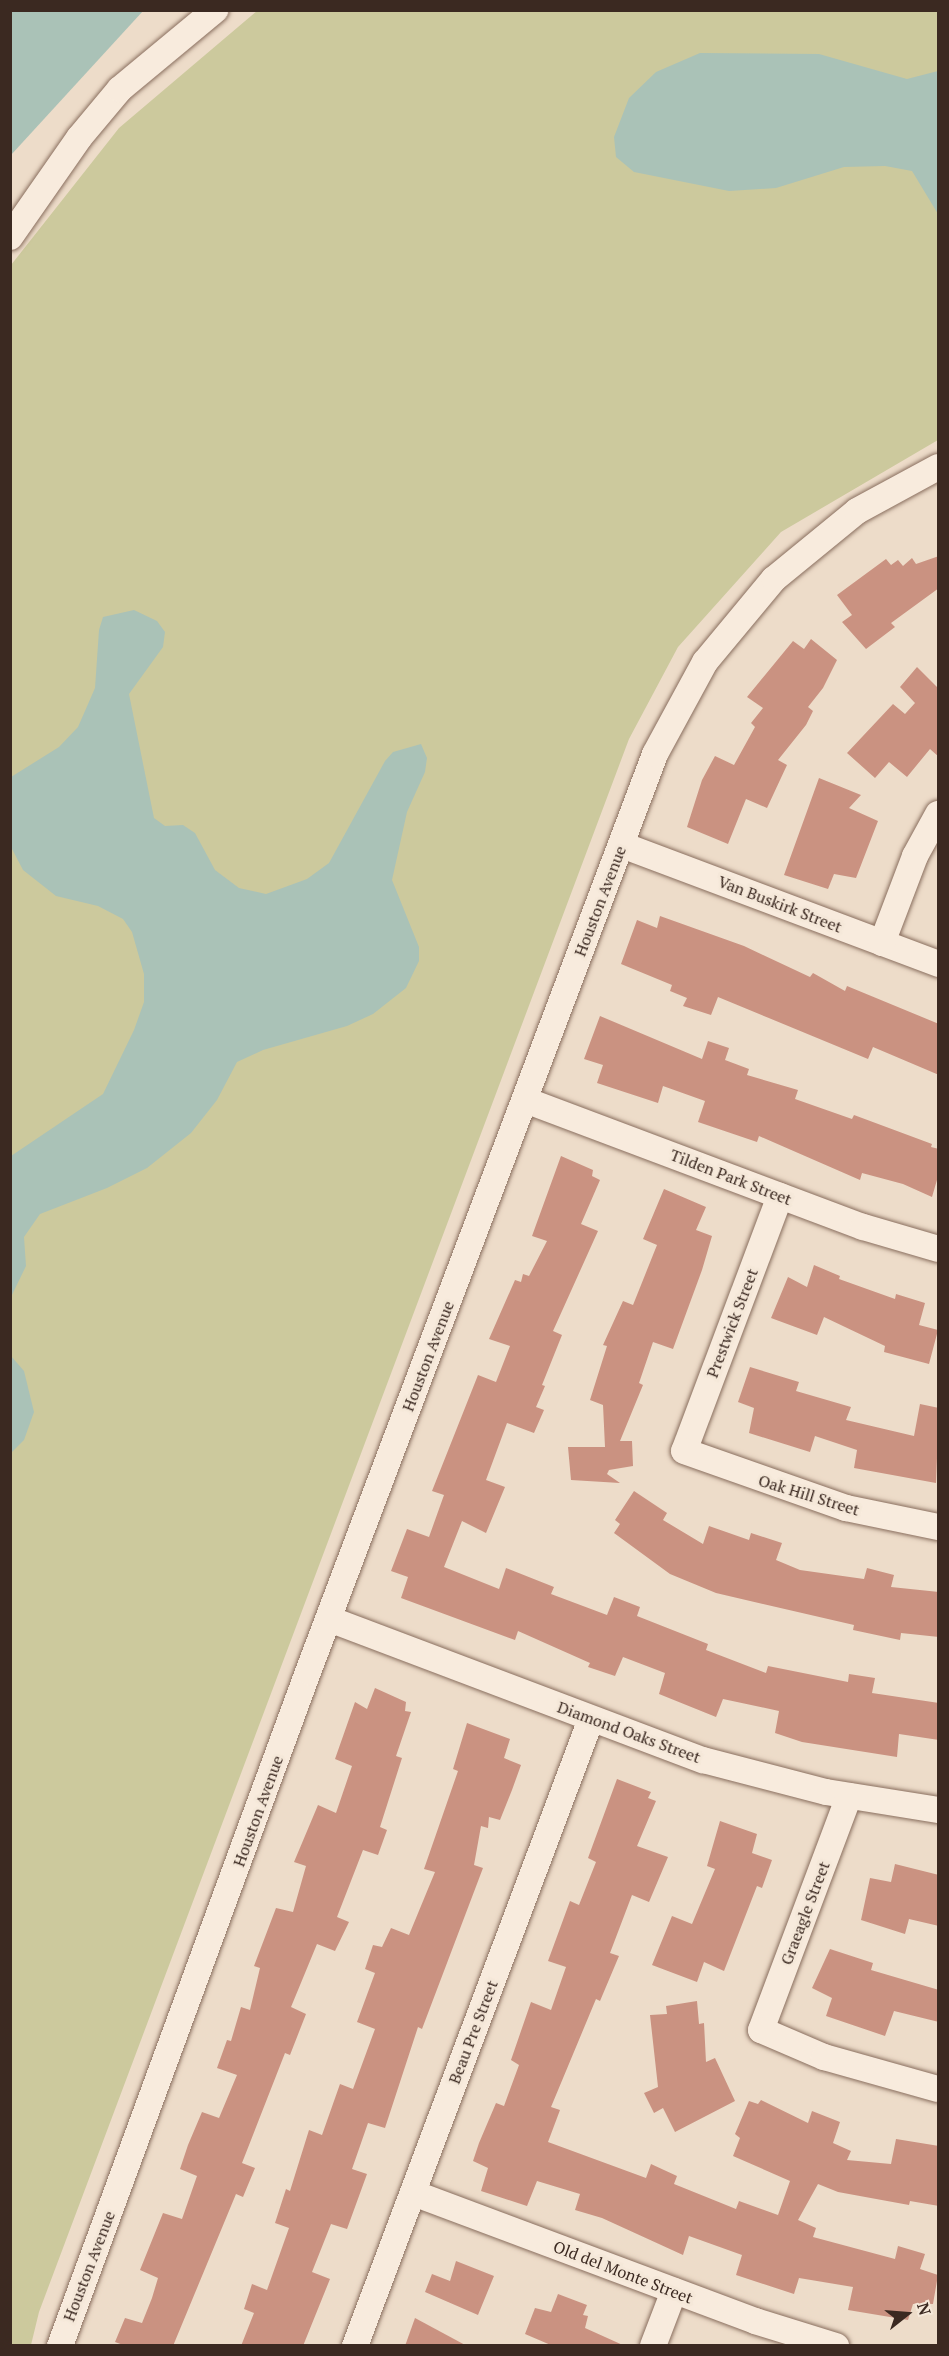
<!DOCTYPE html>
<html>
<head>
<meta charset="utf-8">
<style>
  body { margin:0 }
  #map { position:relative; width:949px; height:2356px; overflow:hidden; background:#eddcc9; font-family:"PT Serif",serif }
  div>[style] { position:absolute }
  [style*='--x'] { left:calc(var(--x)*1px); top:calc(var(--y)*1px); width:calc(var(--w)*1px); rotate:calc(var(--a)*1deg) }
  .green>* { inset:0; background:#ccc99d }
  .water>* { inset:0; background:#aac2b7 }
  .building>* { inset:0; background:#ca9281 }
  .roads { filter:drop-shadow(0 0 2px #896e5e) drop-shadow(0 0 2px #896e5e) }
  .street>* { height:26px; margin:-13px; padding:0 13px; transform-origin:13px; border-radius:13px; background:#f8ebdd }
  span { translate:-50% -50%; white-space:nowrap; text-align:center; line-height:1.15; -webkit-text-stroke:6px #f5e8d9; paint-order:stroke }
  .street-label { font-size:16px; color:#3b2921 }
  .frame { position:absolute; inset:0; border:12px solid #3b2921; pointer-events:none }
  .north { position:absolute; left:877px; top:2284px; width:60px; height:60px; -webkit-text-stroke:4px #f5e8d9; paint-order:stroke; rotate:73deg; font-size:16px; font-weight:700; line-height:24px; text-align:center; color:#3b2921 }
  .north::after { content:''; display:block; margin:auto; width:21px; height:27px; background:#3b2921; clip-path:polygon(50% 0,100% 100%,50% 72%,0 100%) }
</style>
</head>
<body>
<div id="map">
  <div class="green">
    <i style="clip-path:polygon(257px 11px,938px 11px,938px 440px,781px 532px,678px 647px,629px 739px,39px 2312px,31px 2345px,11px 2346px,11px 265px,119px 128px)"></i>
  </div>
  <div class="water">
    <i style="clip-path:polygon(11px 10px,143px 11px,11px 155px,10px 11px)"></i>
    <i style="clip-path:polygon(700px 53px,819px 54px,907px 79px,938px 71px,938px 214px,912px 171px,885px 166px,844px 167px,776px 188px,729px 191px,634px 172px,616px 157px,614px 137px,629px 98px,656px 72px)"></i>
    <i style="clip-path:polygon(134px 610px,157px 621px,165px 632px,163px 647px,129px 694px,154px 818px,165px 826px,183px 825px,195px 833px,215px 870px,239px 888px,266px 894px,307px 879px,329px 863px,385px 761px,393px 752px,421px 744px,427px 758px,425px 772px,407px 812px,392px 880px,419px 947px,419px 961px,406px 988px,373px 1014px,347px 1026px,263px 1050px,237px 1062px,217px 1100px,191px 1133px,147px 1168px,107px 1188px,40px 1214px,24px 1237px,26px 1266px,11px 1297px,11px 1156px,103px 1094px,134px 1030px,144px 1002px,144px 974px,132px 932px,123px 919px,98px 906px,56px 896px,23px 870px,11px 847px,11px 777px,59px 747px,78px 727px,95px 688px,99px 630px,103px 617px)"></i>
    <i style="clip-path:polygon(11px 1356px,24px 1371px,34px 1412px,24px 1440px,11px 1453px)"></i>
  </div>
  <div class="building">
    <i style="clip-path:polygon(939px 556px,939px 588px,891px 623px,895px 627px,866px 649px,842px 622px,852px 615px,837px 595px,886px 559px,891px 565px,898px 560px,903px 566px,912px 558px,916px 564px)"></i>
    <i style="clip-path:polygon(811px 639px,837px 660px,823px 688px,808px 707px,813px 711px,806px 725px,778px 760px,787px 765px,767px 808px,746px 799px,728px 844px,687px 827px,702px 780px,715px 756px,734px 765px,755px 727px,751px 723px,763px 708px,747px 697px,793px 641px,804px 649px)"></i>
    <i style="clip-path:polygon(917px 667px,939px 689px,939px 757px,930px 749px,907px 777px,889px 762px,875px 778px,847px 753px,893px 704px,905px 714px,915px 703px,900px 687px)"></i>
    <i style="clip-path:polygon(819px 778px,861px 795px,849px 808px,878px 821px,856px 878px,834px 874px,828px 889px,784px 875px)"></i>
    <i style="clip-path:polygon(660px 916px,744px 946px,810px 977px,813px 973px,845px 991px,847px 986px,939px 1024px,939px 1075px,873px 1047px,868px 1059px,718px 997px,711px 1015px,683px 1006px,687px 998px,670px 991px,672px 985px,621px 964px,637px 920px,657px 928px)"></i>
    <i style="clip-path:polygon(600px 1016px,702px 1059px,708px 1041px,729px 1048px,725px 1060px,749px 1069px,747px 1075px,798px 1090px,795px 1099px,852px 1119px,854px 1115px,932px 1144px,931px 1147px,939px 1149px,939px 1173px,932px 1197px,903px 1184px,862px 1173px,860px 1180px,759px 1136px,757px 1142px,698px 1122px,705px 1101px,663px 1086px,658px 1103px,597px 1083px,603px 1065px,584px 1059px)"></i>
    <i style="clip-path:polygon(561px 1156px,593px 1170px,592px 1176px,600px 1180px,581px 1224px,598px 1231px,553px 1331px,562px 1335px,542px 1385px,545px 1386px,536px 1407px,544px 1410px,534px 1433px,507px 1423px,486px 1480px,505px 1487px,486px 1533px,462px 1521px,444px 1567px,499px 1589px,506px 1568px,554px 1587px,551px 1594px,607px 1615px,614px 1597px,640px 1607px,637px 1616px,708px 1644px,706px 1650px,766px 1673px,768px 1666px,848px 1682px,849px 1674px,875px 1678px,872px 1693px,939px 1703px,939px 1740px,899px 1734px,897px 1757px,802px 1742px,775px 1733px,779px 1711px,723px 1699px,716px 1717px,659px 1694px,665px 1673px,623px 1657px,615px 1676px,588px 1667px,590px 1663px,518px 1631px,515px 1640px,401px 1598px,408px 1577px,391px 1571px,407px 1529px,429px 1537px,444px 1495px,432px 1491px,478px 1375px,496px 1382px,510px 1346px,489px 1339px,515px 1280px,521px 1282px,523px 1274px,529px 1276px,547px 1241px,532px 1236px)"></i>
    <i style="clip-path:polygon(664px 1189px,706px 1207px,696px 1230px,712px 1236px,702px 1270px,673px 1349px,653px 1342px,639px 1383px,643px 1385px,620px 1441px,632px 1441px,633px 1466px,609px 1470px,607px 1474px,620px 1483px,571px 1480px,568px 1447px,605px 1447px,603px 1405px,590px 1400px,607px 1346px,603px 1345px,623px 1301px,633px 1305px,657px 1245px,643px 1239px)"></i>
    <i style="clip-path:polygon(814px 1265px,840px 1276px,839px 1279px,895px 1299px,896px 1294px,925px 1303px,919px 1325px,938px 1330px,929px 1364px,884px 1352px,885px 1346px,824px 1317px,817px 1335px,771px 1318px,788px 1277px,807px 1287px)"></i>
    <i style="clip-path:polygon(750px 1367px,799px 1382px,796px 1391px,851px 1407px,846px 1420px,914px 1436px,920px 1404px,939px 1408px,936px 1483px,854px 1468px,857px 1450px,815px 1436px,810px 1452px,749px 1433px,754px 1408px,738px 1402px)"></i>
    <i style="clip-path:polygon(634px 1491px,667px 1513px,663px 1520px,703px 1544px,709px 1526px,749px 1540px,751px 1533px,782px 1543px,776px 1560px,800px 1570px,864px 1579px,867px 1568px,894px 1575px,891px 1587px,939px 1592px,939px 1637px,901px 1633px,900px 1640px,853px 1630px,854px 1625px,716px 1593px,670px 1574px,614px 1533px,620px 1524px,615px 1520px)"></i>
    <i style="clip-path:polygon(375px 1688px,406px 1702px,405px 1711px,411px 1712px,396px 1756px,402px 1758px,380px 1827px,387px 1830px,378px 1855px,363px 1850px,337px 1917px,349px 1922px,335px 1951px,317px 1944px,291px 2007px,306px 2014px,290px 2055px,285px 2053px,242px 2163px,255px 2168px,243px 2197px,236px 2194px,173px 2346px,126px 2346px,115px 2342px,125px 2318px,142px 2323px,152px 2298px,158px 2278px,140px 2270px,163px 2213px,182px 2219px,197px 2176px,180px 2169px,188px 2145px,202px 2112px,219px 2118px,237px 2075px,217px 2068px,227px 2040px,231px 2041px,241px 2007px,250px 2010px,260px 1968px,254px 1966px,276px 1908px,293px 1912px,306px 1866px,294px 1862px,318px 1805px,336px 1813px,352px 1766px,335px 1759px,355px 1702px,367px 1709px)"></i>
    <i style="clip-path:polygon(467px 1723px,510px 1739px,504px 1758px,521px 1765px,512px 1790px,500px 1820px,489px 1817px,488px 1828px,481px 1826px,474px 1865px,483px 1868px,422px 2029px,418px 2027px,385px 2128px,368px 2123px,352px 2169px,367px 2174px,347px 2229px,331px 2224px,312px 2272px,330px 2279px,303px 2346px,241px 2346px,254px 2313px,244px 2309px,252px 2284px,267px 2290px,289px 2228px,275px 2223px,286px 2189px,290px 2191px,309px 2130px,322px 2135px,340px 2084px,353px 2089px,375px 2029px,357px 2022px,375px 1973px,365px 1969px,373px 1945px,382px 1947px,391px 1928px,409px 1935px,435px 1872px,424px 1869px,458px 1771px,453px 1769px)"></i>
    <i style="clip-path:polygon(617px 1779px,651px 1792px,648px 1798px,656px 1801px,637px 1846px,668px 1857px,649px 1902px,632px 1895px,610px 1953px,619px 1956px,600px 2001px,596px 1999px,551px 2107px,560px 2110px,548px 2142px,646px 2178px,651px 2164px,677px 2176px,674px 2184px,736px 2209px,739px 2201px,778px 2215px,790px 2181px,733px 2156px,740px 2138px,735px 2134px,749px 2101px,758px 2104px,761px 2100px,808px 2123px,812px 2111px,840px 2122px,833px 2143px,851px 2151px,847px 2160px,891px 2164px,896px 2139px,939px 2146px,939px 2206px,910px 2201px,909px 2205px,838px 2192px,818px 2184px,798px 2220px,816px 2228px,813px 2237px,895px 2259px,898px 2246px,925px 2254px,920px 2269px,938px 2275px,933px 2304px,913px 2304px,908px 2320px,848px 2310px,853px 2287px,799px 2278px,794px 2294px,736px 2275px,742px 2255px,689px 2236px,683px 2255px,602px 2218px,575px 2210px,580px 2194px,537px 2181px,527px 2206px,481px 2191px,488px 2168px,473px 2161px,479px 2143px,496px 2103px,504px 2106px,519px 2065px,511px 2060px,531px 2002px,551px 2010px,566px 1967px,548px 1961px,570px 1901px,579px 1905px,596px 1862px,588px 1858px)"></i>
    <i style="clip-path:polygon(720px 1821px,757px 1834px,752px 1853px,772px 1860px,762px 1888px,757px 1886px,724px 1971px,704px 1962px,697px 1982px,652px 1965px,672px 1916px,692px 1924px,715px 1869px,707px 1866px)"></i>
    <i style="clip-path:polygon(895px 1864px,939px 1875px,939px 1926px,909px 1919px,905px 1934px,861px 1920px,870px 1878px,891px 1882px)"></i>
    <i style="clip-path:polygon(830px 1949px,873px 1963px,871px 1970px,939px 1990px,939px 2022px,894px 2011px,885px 2036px,826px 2016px,832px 1998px,812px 1988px)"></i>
    <i style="clip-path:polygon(697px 2001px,699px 2024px,704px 2023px,706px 2062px,715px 2058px,735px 2101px,675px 2132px,663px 2108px,654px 2113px,644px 2093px,658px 2087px,650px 2015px,667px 2014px,666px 2006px)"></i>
    <i style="clip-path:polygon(456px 2261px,494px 2276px,478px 2315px,425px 2292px,432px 2274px,450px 2281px)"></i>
    <i style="clip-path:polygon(558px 2294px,587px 2305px,583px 2315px,588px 2316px,585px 2328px,625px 2346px,553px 2346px,525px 2334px,535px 2308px,551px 2312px)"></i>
    <i style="clip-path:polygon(415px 2318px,467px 2346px,405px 2346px)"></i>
  </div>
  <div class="roads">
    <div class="street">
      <i style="--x:10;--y:237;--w:121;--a:-55.1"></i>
      <i style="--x:79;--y:138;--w:64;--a:-50.1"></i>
      <i style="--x:120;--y:89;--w:124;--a:-39.7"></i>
      <i style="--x:622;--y:845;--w:338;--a:20.6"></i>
      <i style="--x:882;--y:943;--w:93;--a:-69.2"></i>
      <i style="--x:915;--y:856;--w:48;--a:-61.3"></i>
      <i style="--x:525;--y:1100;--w:361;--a:20.6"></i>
      <i style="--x:863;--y:1227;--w:78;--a:16.3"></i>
      <i style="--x:780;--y:1196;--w:272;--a:110.6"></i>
      <i style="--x:684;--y:1451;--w:172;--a:19.4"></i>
      <i style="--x:846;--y:1508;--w:94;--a:11.7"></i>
      <i style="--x:329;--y:1619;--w:400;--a:20.7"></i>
      <i style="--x:703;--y:1760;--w:127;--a:14.6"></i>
      <i style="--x:826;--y:1792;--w:113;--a:9.1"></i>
      <i style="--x:849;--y:1796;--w:250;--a:110.6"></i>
      <i style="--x:761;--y:2030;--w:69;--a:23.2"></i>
      <i style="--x:824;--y:2057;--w:118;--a:15.7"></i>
      <i style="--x:413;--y:2193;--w:365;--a:20.5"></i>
      <i style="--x:755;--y:2321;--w:85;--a:17.2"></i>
      <i style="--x:60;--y:2346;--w:718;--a:-69.8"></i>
      <i style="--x:308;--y:1672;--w:981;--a:-69.29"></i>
      <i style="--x:655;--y:754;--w:105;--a:-61.5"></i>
      <i style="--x:705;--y:662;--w:108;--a:-50.3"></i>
      <i style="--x:774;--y:579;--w:107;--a:-39.3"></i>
      <i style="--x:857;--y:511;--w:92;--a:-28.5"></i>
      <i style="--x:355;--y:2346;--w:670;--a:-69.37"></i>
      <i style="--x:653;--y:2346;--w:59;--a:-69.1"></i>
    </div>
  </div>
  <div class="street-label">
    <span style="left:600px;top:901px;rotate:-69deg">Houston Avenue</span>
    <span style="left:780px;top:904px;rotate:21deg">Van Buskirk Street</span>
    <span style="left:731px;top:1177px;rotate:21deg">Tilden Park Street</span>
    <span style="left:732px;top:1323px;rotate:-69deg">Prestwick Street</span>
    <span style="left:428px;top:1356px;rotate:-69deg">Houston Avenue</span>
    <span style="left:809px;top:1495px;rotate:17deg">Oak Hill Street</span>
    <span style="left:629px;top:1732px;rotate:20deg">Diamond Oaks Street</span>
    <span style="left:258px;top:1811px;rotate:-70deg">Houston Avenue</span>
    <span style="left:805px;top:1913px;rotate:-69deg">Graeagle Street</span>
    <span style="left:473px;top:2032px;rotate:-69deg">Beau Pre Street</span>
    <span style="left:89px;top:2266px;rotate:-69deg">Houston Avenue</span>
    <span style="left:623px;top:2272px;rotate:21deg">Old del Monte Street</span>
  </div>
  <div class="frame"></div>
  <div class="north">N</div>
</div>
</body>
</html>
